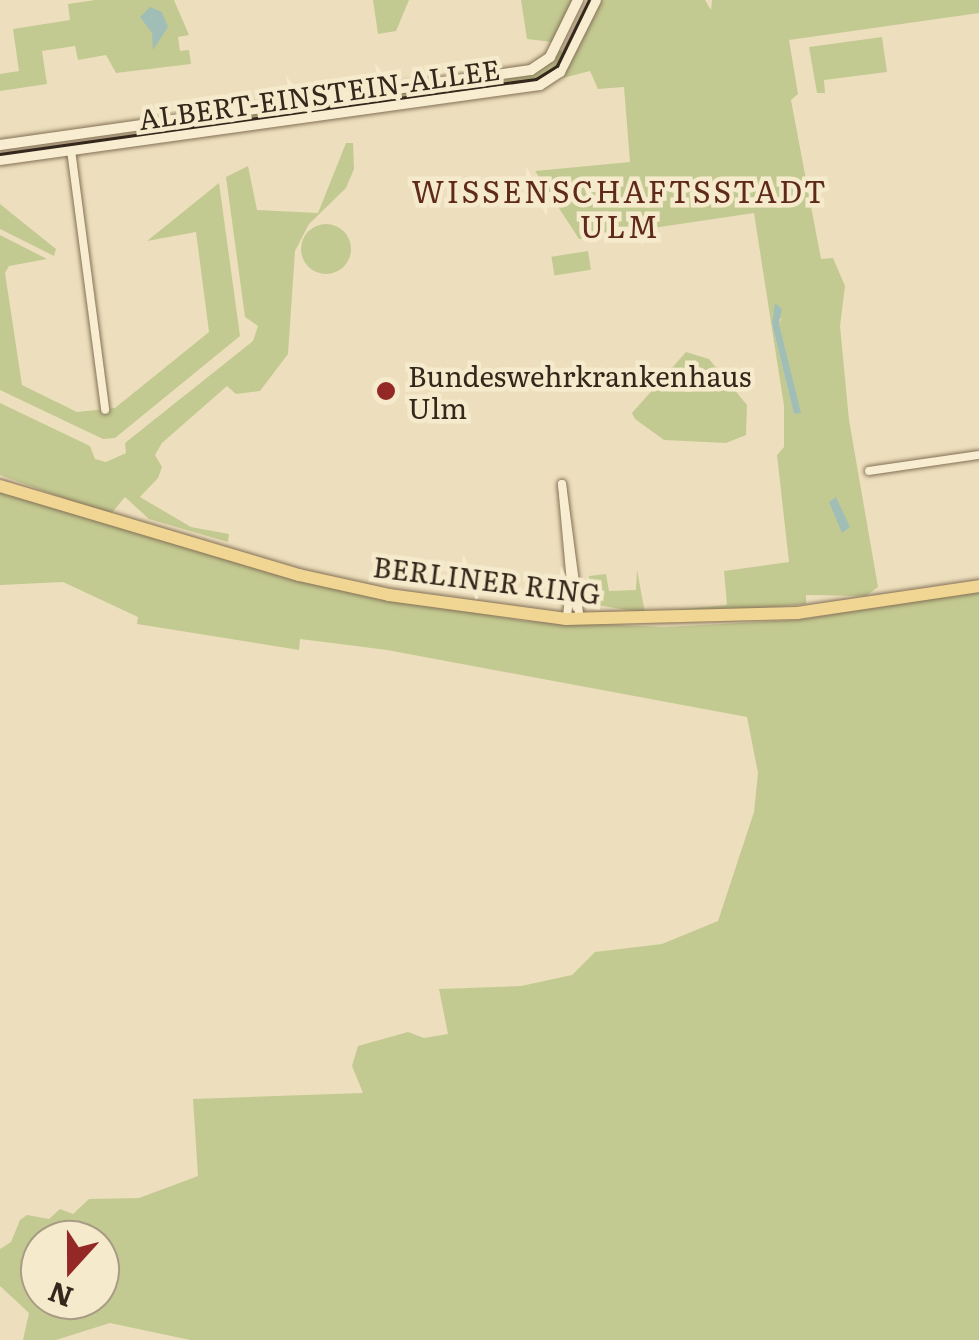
<!DOCTYPE html>
<html>
<head>
<meta charset="utf-8">
<style>
  body { margin:0 }
  #map { position:relative; width:979px; height:1340px; overflow:hidden; background:#eddfbd; font-family:Literata,serif }
  div>[style] { position:absolute }
  [style*='--x'] { left:calc(var(--x)*1px); top:calc(var(--y)*1px); width:calc(var(--w)*1px); rotate:calc(var(--a)*1deg) }
  .green>* { inset:0; background:#c3ca91; transform-origin:0 0 }
  .round { border-radius:50% }
  .water>* { inset:0; background:#a1beb6 }
  .roads { filter:drop-shadow(0 0 2px #847056) drop-shadow(0 0 2px #847056) }
  .minor>* { height:8px; margin:-4px; padding:0 4px; transform-origin:4px; border-radius:4px; background:#f8edd0 }
  .tertiary>* { height:10px; margin:-5px; padding:0 5px; transform-origin:5px; border-radius:5px; background:#f8edd0 }
  .primary>* { height:12px; margin:-6px; padding:0 6px; transform-origin:6px; border-radius:6px; background:#f1d693 }
  .tram>* { height:2.5px; margin:-1.25px; padding:0 1.25px; transform-origin:1.25px; border-radius:1.25px; background:#34271b }
  .dots>* { width:28px; height:28px; translate:-50% -50%; box-sizing:border-box; border:5px solid #f5eacc; border-radius:50% }
  span { translate:-50% -50%; white-space:nowrap; text-align:center; line-height:1.15; -webkit-text-stroke:9px #f5eacc; paint-order:stroke }
  .street-label { font-size:28px; color:#34271b }
  .poi-label { font-size:28px; color:#34271b }
  .left { translate:0 -50%; text-align:left }
  .neighbourhood-label { font-size:30px; color:#602a1b; letter-spacing:2.5px }
  .north { position:absolute; left:20px; top:1220px; width:100px; height:100px; box-sizing:border-box; background:#f5eacc; border:2px solid #a89c85; border-radius:50%; rotate:201deg; font-size:28px; font-weight:700; line-height:40px; text-align:center; color:#34271b }
  .north::after { content:''; display:block; margin:auto; width:35px; height:45px; background:#932827; clip-path:polygon(50% 0,100% 100%,50% 72%,0 100%) }
</style>
</head>
<body>
<div id="map">
  <div class="green">
    <i style="clip-path:polygon(95px 0,174px 0,189px 35px,178px 37px,180px 51px,189px 50px,191px 64px,116px 73px,106px 55px,78px 60px,75px 46px,42px 51px,47px 84px,0 91px,0 74px,19px 71px,13px 29px,70px 20px,68px 4px)"></i>
    <i style="clip-path:polygon(373px 0,409px 0,396px 31px,378px 34px)"></i>
    <i style="clip-path:polygon(521px 0,572px 0,552px 42px,527px 39px)"></i>
    <i style="clip-path:polygon(evenodd,602px 0,705px 0,711px 10px,712px 0,979px 0,979px 13px,789px 40px,798px 94px,791px 100px,821px 259px,833px 258px,845px 286px,840px 326px,849px 420px,878px 587px,866px 596px,806px 595px,806px 604px,729px 611px,663px 611px,727px 605px,724px 571px,789px 562px,777px 455px,784px 447px,784px 406px,754px 213px,579px 239px,535px 171px,630px 162px,624px 87px,598px 89px,590px 71px,563px 78px,602px 0,782px 318px,779px 323px,800px 413px,794px 413px,772px 324px,782px 318px)"></i>
    <i style="clip-path:polygon(882px 37px,887px 72px,824px 80px,825px 93px,817px 93px,809px 47px)"></i>
    <i style="clip-path:polygon(557px 49px,567px 54px,548px 80px,379px 106px,380px 97px,404px 91px,530px 72px)"></i>
    <i style="clip-path:polygon(359px 97px,360px 109px,221px 125px,220px 117px)"></i>
    <i style="clip-path:polygon(346px 143px,353px 143px,354px 169px,346px 188px,309px 224px,295px 251px,288px 354px,260px 391px,236px 394px,227px 386px,162px 443px,155px 455px,162px 467px,158px 478px,140px 497px,191px 527px,229px 534px,228px 542px,149px 519px,125px 497px,110px 515px,0 475px,0 403px,90px 446px,95px 459px,106px 462px,126px 453px,125px 443px,253px 341px,258px 326px,245px 317px,226px 177px,248px 166px,257px 210px,318px 213px)"></i>
    <i style="clip-path:polygon(219px 183px,240px 336px,115px 438px,103px 439px,0 390px,0 235px,47px 259px,9px 266px,5px 273px,22px 385px,77px 412px,115px 408px,209px 332px,196px 232px,147px 241px)"></i>
    <i style="clip-path:polygon(0 204px,56px 249px,54px 256px,0 229px)"></i>
    <i class="round" style="left:301px;top:224px;width:50px;height:50px"></i>
    <i style="left:588px;top:251px;width:19px;height:37px;rotate:81deg"></i>
    <i style="clip-path:polygon(686px 352px,709px 359px,747px 405px,746px 435px,726px 443px,664px 440px,635px 419px,632px 413px)"></i>
    <i style="clip-path:polygon(evenodd,0 492px,298px 579px,524px 621px,664px 627px,797px 620px,979px 591px,979px 1340px,190px 1340px,110px 1323px,56px 1340px,23px 1340px,29px 1313px,0 1286px,0 1249px,11px 1242px,20px 1220px,27px 1215px,49px 1219px,60px 1209px,73px 1214px,89px 1199px,139px 1198px,198px 1176px,193px 1099px,363px 1093px,352px 1066px,358px 1046px,408px 1032px,424px 1038px,448px 1034px,439px 989px,521px 986px,572px 975px,595px 952px,662px 944px,718px 921px,754px 812px,758px 773px,747px 717px,387px 650px,300px 639px,299px 650px,137px 624px,138px 617px,63px 582px,0 585px,0 492px,40px 1240px,100px 1240px,100px 1300px,40px 1300px,40px 1240px)"></i>
    <i style="clip-path:polygon(637px 570px,645px 613px,591px 604px,589px 576px,606px 574px,609px 591px,636px 590px)"></i>
  </div>
  <div class="water">
    <i style="clip-path:polygon(150px 7px,162px 12px,168px 27px,153px 50px,152px 33px,140px 17px)"></i>
    <i style="clip-path:polygon(775px 303px,782px 309px,779px 323px,801px 413px,794px 414px,772px 324px)"></i>
    <i style="clip-path:polygon(836px 497px,850px 527px,842px 533px,829px 502px)"></i>
  </div>
  <div class="roads">
    <div class="minor">
      <i style="--x:71;--y:150;--w:262;--a:82.5"></i>
      <i style="--x:869;--y:471;--w:111;--a:-8.3"></i>
      <i style="--x:562;--y:484;--w:137;--a:82.5"></i>
      <i style="--x:562;--y:484;--w:99;--a:84.8"></i>
      <i style="--x:571;--y:583;--w:35;--a:97"></i>
    </div>
    <div class="tertiary">
      <i style="--x:0;--y:145;--w:536;--a:-8.04"></i>
      <i style="--x:531;--y:70;--w:23;--a:-34"></i>
      <i style="--x:550;--y:57;--w:64;--a:-63.8"></i>
      <i style="--x:0;--y:160;--w:545;--a:-7.91"></i>
      <i style="--x:540;--y:85;--w:24;--a:-33"></i>
      <i style="--x:560;--y:72;--w:80;--a:-63.4"></i>
    </div>
    <div class="primary">
      <i style="--x:0;--y:486;--w:312;--a:16.6"></i>
      <i style="--x:299;--y:575;--w:92;--a:12.5"></i>
      <i style="--x:389;--y:595;--w:179;--a:7.7"></i>
      <i style="--x:566;--y:619;--w:231;--a:-1.5"></i>
      <i style="--x:797;--y:613;--w:184;--a:-8.4"></i>
    </div>
  </div>
  <div class="tram">
    <i style="--x:0;--y:154;--w:541;--a:-7.97"></i>
    <i style="--x:536;--y:79;--w:25;--a:-32"></i>
    <i style="--x:557;--y:66;--w:73;--a:-64.1"></i>
  </div>
  <div class="dots">
    <i style="left:386px;top:391px;background:#932827"></i>
  </div>
  <div class="street-label">
    <span style="left:319px;top:93px;rotate:-8deg">ALBERT-EINSTEIN-ALLEE</span>
    <span style="left:487px;top:579px;rotate:7deg">BERLINER RING</span>
  </div>
  <div class="poi-label">
    <span class="left" style="left:408px;top:391px">Bundeswehrkrankenhaus<br>Ulm</span>
  </div>
  <div class="neighbourhood-label">
    <span style="left:620px;top:207px">WISSENSCHAFTSSTADT<br>ULM</span>
  </div>
  <div class="north">N</div>
</div>
</body>
</html>
